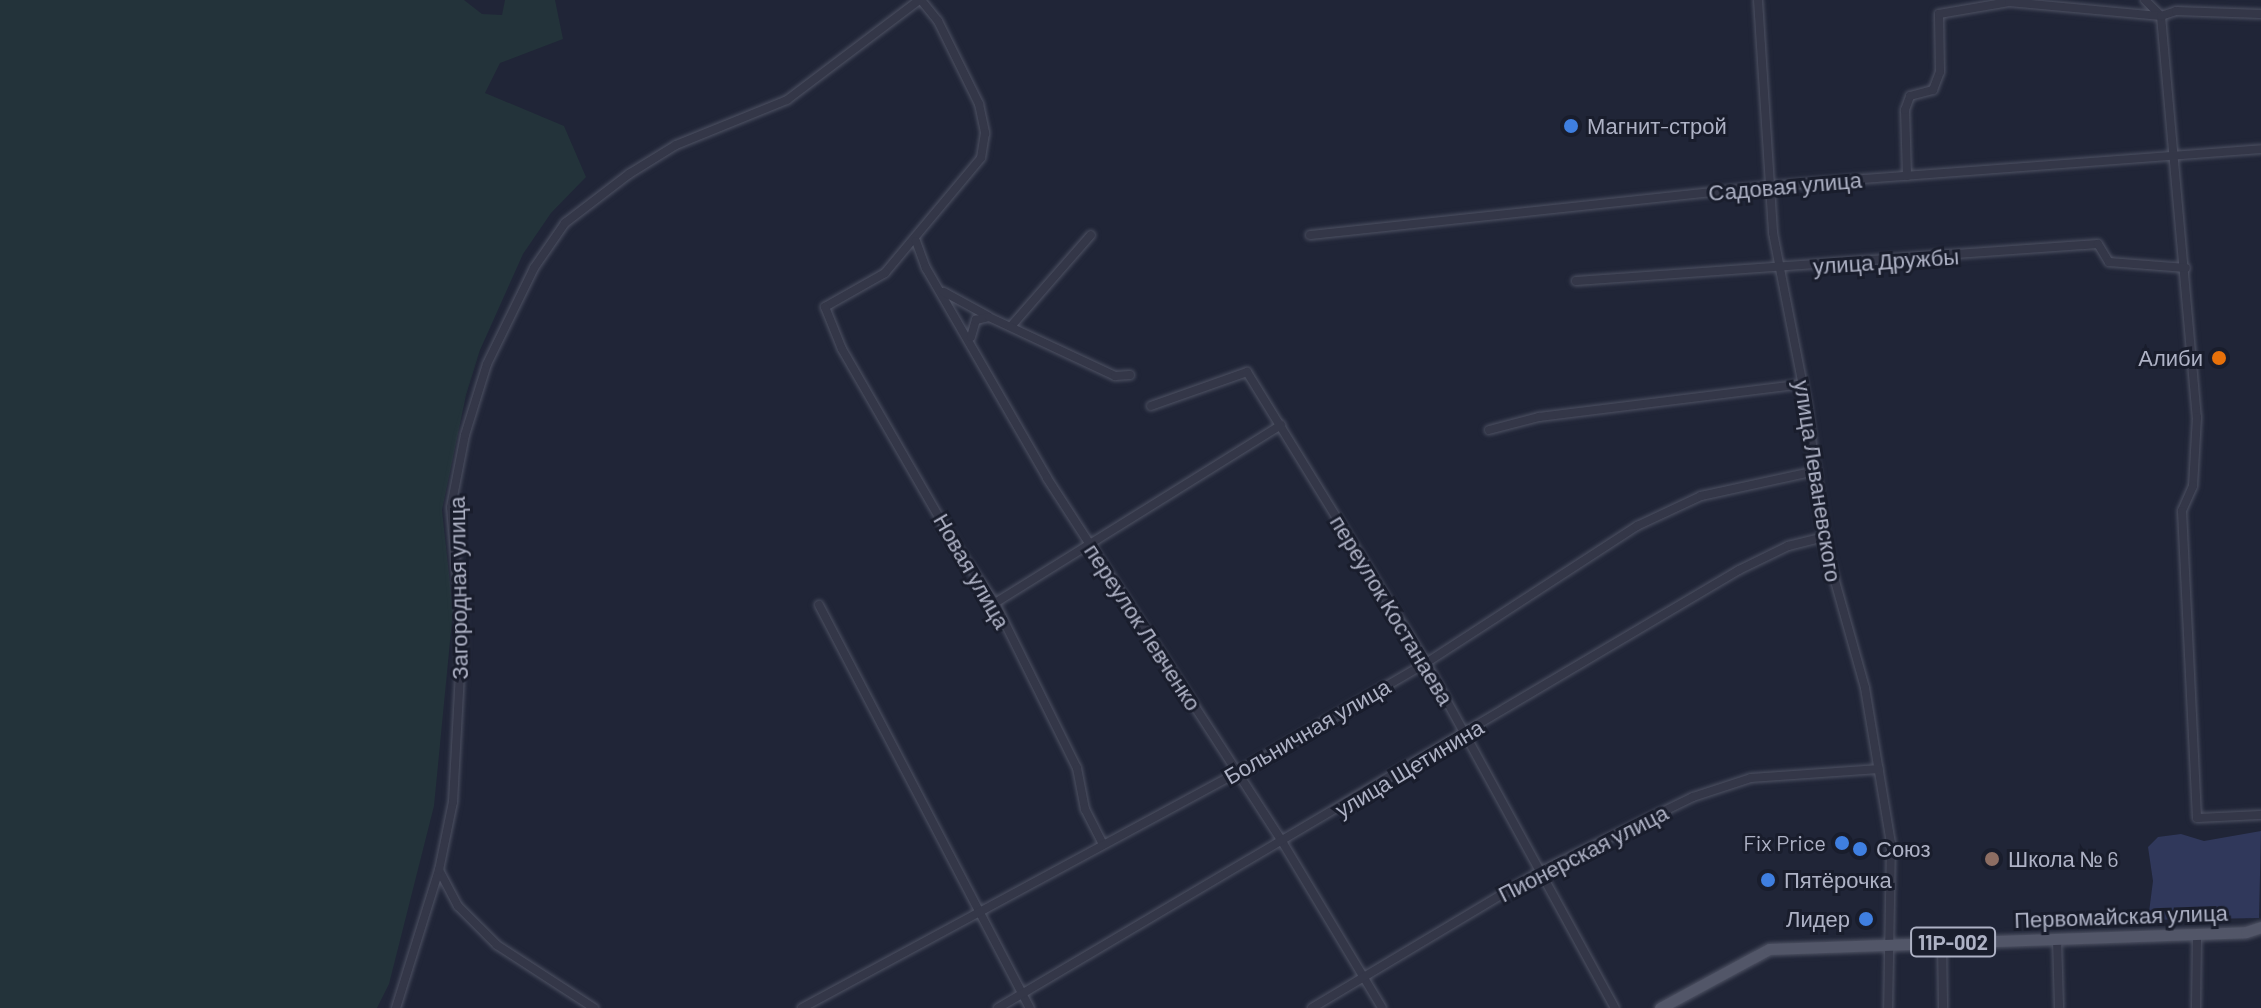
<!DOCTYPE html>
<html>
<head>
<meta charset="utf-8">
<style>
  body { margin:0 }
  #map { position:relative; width:2261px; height:1008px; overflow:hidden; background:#202537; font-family:Barlow,sans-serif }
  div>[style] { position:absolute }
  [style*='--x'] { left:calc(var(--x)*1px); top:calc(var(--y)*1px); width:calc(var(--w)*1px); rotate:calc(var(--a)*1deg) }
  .green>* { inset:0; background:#23333a }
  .water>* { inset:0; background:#30385b }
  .roads { filter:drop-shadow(0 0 2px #4e5263) drop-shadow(0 0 2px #4e5263) }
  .minor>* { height:8px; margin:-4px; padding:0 4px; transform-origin:4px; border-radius:4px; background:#343748 }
  .major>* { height:11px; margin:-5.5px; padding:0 5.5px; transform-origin:5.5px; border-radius:5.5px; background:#525668 }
  .dots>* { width:22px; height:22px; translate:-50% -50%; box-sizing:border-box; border:4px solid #191d2c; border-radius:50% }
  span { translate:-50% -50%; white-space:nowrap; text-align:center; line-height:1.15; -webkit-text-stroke:6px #191d2c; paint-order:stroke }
  .shield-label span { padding:2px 6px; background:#191d2c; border:2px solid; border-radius:6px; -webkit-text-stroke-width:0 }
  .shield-label { font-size:20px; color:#aeb2c5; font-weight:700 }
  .poi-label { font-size:22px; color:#aeb2c5 }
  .left { translate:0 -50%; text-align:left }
  .right { translate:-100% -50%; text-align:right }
  .street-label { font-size:22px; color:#aeb2c5 }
</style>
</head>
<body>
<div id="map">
  <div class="green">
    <i style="clip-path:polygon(0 0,464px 0,482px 14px,502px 15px,505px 0,555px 0,563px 39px,500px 63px,485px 93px,564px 126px,586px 177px,551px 213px,523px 254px,480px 350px,466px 395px,442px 510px,453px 611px,434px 806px,389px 984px,377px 1008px,0 1008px)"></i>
  </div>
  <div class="water">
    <i style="clip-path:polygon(2261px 831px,2259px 918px,2148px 920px,2153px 881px,2148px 847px,2158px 837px,2181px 834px,2204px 841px)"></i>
  </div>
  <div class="roads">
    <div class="minor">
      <i style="--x:921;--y:0;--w:27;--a:51"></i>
      <i style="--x:938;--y:21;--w:93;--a:63.7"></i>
      <i style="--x:979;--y:104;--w:30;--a:78"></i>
      <i style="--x:985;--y:133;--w:25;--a:99"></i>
      <i style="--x:981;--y:158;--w:150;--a:129.9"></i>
      <i style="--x:885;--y:273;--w:69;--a:150.5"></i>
      <i style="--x:825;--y:307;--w:45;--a:68"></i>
      <i style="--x:842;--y:349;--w:226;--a:60"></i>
      <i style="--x:955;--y:545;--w:70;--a:55.4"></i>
      <i style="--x:995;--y:603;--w:184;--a:63.6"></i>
      <i style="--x:1077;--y:768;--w:42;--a:79"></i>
      <i style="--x:1085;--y:809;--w:37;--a:63"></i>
      <i style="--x:1758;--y:0;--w:233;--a:86.3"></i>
      <i style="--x:1773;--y:233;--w:177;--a:78.9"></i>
      <i style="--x:1807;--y:407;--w:143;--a:82.4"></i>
      <i style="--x:1826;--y:549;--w:144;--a:74.3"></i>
      <i style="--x:1865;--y:688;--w:157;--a:80.5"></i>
      <i style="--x:1891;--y:843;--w:165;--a:91"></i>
      <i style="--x:2145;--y:0;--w:23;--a:45"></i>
      <i style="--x:2161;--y:16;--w:403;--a:84.9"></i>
      <i style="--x:2197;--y:417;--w:69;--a:93.3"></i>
      <i style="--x:2193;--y:486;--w:27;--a:114"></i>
      <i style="--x:2182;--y:511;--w:307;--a:87.2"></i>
      <i style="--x:2197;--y:818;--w:64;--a:-2.7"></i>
      <i style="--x:1907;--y:176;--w:66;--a:-91.7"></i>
      <i style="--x:1905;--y:110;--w:15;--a:-70"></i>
      <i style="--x:1910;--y:96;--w:24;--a:-15"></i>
      <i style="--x:1933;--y:90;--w:19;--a:-69"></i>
      <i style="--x:1940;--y:72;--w:58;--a:-91"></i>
      <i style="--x:1939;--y:14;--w:71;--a:-9.7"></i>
      <i style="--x:2009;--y:2;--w:153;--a:5.3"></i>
      <i style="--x:2161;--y:16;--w:16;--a:-18"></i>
      <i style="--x:2176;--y:11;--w:85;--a:2"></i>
      <i style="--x:1310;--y:235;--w:464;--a:-6.1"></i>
      <i style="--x:1771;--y:186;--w:491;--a:-4.3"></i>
      <i style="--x:916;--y:241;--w:29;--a:70"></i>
      <i style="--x:926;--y:268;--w:242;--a:60"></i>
      <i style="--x:1047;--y:478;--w:435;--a:57.1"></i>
      <i style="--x:1283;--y:843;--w:192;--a:59"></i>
      <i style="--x:1576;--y:281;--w:523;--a:-4.05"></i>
      <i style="--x:2098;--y:244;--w:21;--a:59"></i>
      <i style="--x:2109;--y:262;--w:77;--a:4.5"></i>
      <i style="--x:944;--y:292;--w:50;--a:28.6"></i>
      <i style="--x:1013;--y:324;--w:118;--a:-48.8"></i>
      <i style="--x:971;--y:337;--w:18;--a:-74"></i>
      <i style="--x:976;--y:320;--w:13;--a:-13"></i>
      <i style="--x:989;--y:317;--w:139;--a:25.1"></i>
      <i style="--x:1115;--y:376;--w:15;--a:-4"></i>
      <i style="--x:1151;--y:406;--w:102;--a:-19.5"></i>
      <i style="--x:1247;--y:372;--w:342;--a:58.4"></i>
      <i style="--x:1426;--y:663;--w:393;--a:61.3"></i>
      <i style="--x:1489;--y:430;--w:52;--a:-14.6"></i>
      <i style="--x:1539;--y:417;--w:266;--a:-7.1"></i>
      <i style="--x:995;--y:603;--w:337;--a:-31.9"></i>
      <i style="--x:819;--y:605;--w:455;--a:62.4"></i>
      <i style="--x:439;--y:870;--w:41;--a:62.2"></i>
      <i style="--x:458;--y:906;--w:55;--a:45"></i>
      <i style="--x:497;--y:945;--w:116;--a:33"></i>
      <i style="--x:2057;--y:939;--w:69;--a:88.3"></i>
      <i style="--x:1942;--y:942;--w:66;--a:89.1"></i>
      <i style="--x:396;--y:1008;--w:145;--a:-72.7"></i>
      <i style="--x:439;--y:870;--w:69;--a:-78.4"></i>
      <i style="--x:453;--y:802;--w:167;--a:-86.9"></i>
      <i style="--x:462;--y:635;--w:128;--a:-94.9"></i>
      <i style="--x:451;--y:507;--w:73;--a:-79"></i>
      <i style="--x:465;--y:435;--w:74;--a:-72.8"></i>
      <i style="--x:487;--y:364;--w:107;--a:-63.9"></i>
      <i style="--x:534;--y:268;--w:55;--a:-55.4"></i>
      <i style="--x:565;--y:223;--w:81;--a:-37.4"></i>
      <i style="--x:629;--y:174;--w:55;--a:-31.7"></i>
      <i style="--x:676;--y:145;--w:120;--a:-22.1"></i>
      <i style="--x:787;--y:100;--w:166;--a:-37.1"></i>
      <i style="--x:802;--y:1008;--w:494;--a:-28.4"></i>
      <i style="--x:1237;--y:773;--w:219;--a:-30.2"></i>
      <i style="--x:1426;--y:663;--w:252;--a:-33"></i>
      <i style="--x:1637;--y:526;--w:71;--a:-25.1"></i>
      <i style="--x:1701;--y:496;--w:118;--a:-12.3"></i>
      <i style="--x:998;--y:1008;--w:861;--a:-30.59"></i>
      <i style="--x:1739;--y:570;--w:55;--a:-26.1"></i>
      <i style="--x:1788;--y:546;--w:37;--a:-14"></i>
      <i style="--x:1312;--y:1008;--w:265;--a:-30.9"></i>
      <i style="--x:1539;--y:872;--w:171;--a:-26"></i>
      <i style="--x:1693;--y:797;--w:61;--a:-18.1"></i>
      <i style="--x:1751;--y:778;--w:128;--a:-4"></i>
      <i style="--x:2196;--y:1008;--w:74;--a:-89.2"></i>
    </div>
    <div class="major">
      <i style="--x:1660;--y:1008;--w:124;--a:-28.4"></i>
      <i style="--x:1769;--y:949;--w:477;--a:-2"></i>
      <i style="--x:2246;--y:932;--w:16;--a:-18"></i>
    </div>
  </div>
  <div class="dots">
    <i style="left:1571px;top:126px;background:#3f7fe0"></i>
    <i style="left:2219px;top:358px;background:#e8710a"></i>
    <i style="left:1842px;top:843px;background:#3f7fe0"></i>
    <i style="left:1860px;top:849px;background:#3f7fe0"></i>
    <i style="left:1992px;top:859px;background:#8d6e63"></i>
    <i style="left:1768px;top:880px;background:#3f7fe0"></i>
    <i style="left:1866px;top:919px;background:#3f7fe0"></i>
  </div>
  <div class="shield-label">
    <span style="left:1953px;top:942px">11Р-002</span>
  </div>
  <div class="poi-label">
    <span class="left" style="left:1587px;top:126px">Магнит-строй</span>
    <span class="right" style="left:2203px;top:358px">Алиби</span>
    <span class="right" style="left:1826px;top:843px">Fix Price</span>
    <span class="left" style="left:1876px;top:849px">Союз</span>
    <span class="left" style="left:2008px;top:859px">Школа № 6</span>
    <span class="left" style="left:1784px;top:880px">Пятёрочка</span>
    <span class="right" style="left:1850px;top:919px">Лидер</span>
  </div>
  <div class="street-label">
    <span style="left:1785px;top:186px;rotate:-5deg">Садовая улица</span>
    <span style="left:1886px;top:261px;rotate:-4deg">улица Дружбы</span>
    <span style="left:1818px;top:481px;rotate:81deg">улица Леваневского</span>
    <span style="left:972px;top:571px;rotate:60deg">Новая улица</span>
    <span style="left:458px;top:588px;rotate:-91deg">Загородная улица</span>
    <span style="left:1392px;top:610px;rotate:59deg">переулок Костанаева</span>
    <span style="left:1143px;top:627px;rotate:57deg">переулок Левченко</span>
    <span style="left:1307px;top:731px;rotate:-30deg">Больничная улица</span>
    <span style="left:1409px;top:768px;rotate:-31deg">улица Щетинина</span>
    <span style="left:1583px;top:853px;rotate:-27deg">Пионерская улица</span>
    <span style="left:2121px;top:916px;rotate:-2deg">Первомайская улица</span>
  </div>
</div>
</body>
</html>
